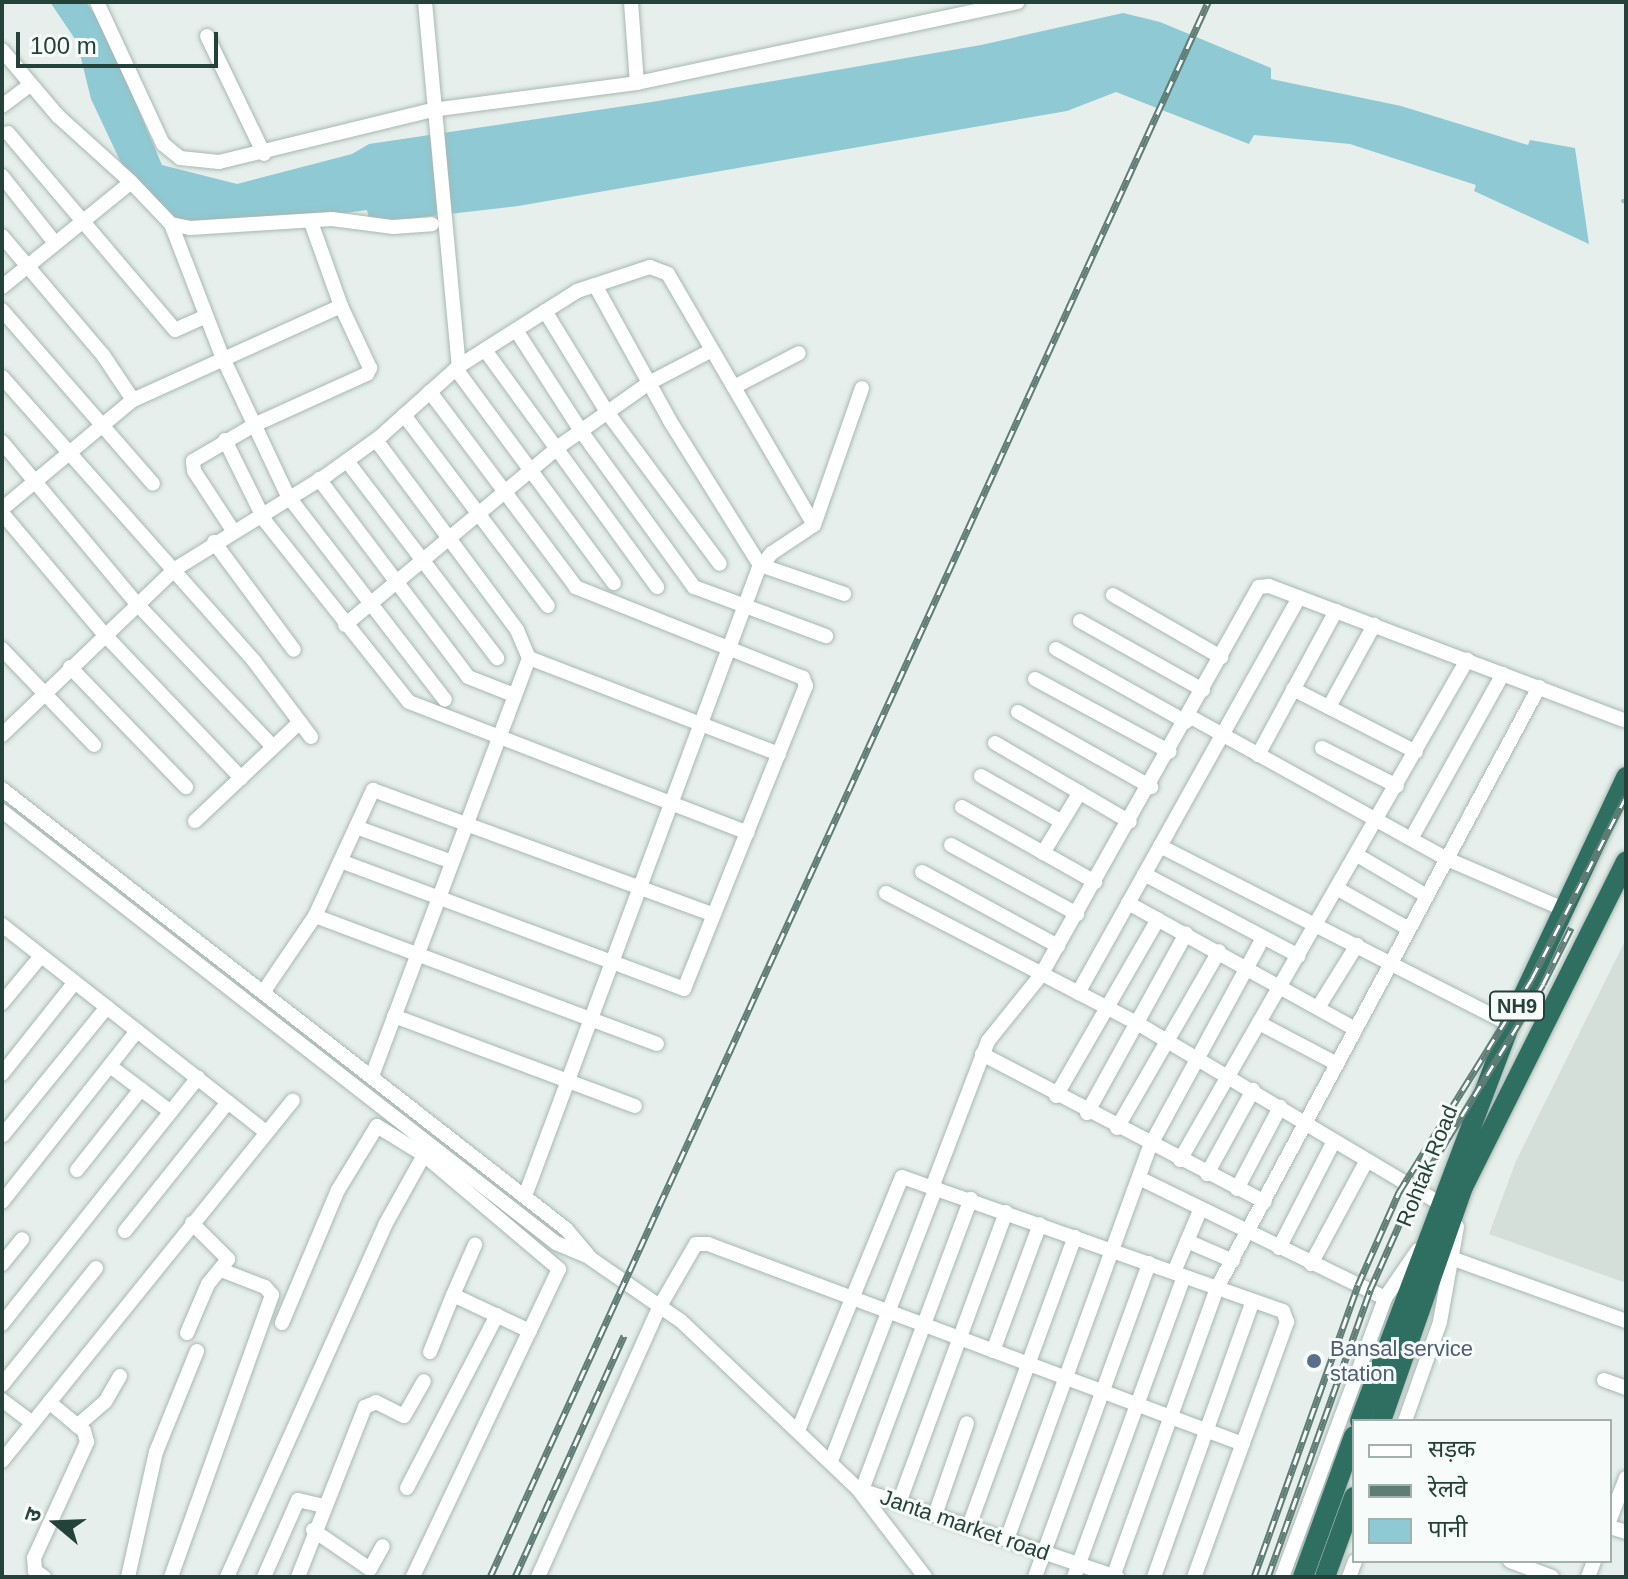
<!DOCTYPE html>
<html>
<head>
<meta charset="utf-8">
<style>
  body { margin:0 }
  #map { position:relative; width:1628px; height:1579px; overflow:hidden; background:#e6efeb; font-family:Arial,"Noto Sans Devanagari",sans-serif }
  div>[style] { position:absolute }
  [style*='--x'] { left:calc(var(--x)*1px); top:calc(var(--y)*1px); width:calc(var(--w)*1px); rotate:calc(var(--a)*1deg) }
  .built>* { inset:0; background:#d4dfda }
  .water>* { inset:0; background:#8ec9d4 }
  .stream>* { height:4px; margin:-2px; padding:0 2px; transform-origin:2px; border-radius:2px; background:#8ec9d4 }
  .roads { filter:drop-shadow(0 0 2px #a8b8b2) drop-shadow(0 0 2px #a8b8b2) }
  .minor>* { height:14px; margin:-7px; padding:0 7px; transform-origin:7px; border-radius:7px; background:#fff }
  .highway>* { height:20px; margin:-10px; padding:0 10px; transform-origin:10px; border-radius:10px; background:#2f6f62 }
  .rail>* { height:7px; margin-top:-3.5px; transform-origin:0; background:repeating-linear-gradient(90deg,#f7fbf9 0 12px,#5f7d75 0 24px); box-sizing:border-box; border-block:2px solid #5f7d75 }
  .dots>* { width:22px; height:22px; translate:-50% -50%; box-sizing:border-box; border:4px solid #f7fbf9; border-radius:50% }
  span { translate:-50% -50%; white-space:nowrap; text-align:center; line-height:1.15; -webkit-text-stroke:6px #f7fbf9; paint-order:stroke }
  .shield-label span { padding:2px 6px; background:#f7fbf9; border:2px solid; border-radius:6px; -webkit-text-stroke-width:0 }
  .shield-label { font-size:20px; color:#24423a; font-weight:700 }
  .street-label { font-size:22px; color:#24423a }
  .service-label { font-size:22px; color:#4e5e75 }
  .left { translate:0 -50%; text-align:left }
  .frame { position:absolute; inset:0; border:4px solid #24423a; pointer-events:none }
  .legend { position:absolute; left:1352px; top:1419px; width:260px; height:144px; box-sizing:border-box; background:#f7fbf9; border:2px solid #a3b1ad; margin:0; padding:10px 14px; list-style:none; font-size:24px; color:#24423a }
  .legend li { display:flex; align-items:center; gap:16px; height:40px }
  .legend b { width:40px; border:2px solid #a3b1ad }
  .north { position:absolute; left:16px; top:1483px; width:80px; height:80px; -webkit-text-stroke:6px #f7fbf9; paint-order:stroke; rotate:289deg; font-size:22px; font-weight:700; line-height:32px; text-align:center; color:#24423a }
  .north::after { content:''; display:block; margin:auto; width:28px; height:36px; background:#24423a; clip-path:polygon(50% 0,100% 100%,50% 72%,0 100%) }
  .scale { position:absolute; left:16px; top:32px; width:202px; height:36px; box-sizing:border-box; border:4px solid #24423a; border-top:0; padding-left:10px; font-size:24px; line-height:28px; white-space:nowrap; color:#24423a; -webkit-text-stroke:6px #f7fbf9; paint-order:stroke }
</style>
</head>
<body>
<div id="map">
  <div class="built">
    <i style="clip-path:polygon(1626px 939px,1626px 1283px,1489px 1234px,1516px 1161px)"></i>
  </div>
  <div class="water">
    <i style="clip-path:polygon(50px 2px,86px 2px,103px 26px,162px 165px,237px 184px,352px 154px,369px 144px,652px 102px,981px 45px,1123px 13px,1160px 22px,1271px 68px,1271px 79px,1401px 106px,1528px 145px,1530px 140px,1575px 148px,1589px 244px,1474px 191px,1476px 185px,1350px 144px,1254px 135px,1249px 144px,1116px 92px,1067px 111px,518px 206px,370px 223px,367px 210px,241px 227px,186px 225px,154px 206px,123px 167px,91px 99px,77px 42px)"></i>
  </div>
  <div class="stream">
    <i style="--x:1623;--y:201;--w:3;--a:18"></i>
  </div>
  <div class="roads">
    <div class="minor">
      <i style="--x:97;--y:2;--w:157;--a:65.1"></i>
      <i style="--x:163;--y:144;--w:22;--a:39"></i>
      <i style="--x:180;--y:158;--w:39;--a:6"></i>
      <i style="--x:219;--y:162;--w:219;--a:-13.7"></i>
      <i style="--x:432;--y:110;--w:207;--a:-7.5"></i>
      <i style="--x:637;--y:83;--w:389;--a:-12"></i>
      <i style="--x:425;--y:2;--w:366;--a:84.7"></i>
      <i style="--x:631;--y:2;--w:81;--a:85.8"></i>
      <i style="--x:207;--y:36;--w:131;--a:64.2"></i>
      <i style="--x:2;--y:50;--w:87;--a:49.7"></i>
      <i style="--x:58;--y:116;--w:98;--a:42.1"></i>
      <i style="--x:2;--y:106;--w:36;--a:-37"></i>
      <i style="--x:8;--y:133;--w:258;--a:49.7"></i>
      <i style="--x:175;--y:330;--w:34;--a:-24"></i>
      <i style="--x:2;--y:176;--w:85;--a:51.7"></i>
      <i style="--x:171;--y:224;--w:142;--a:68.9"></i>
      <i style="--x:222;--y:356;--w:155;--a:64.8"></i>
      <i style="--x:288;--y:496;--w:257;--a:52.4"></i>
      <i style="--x:2;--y:236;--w:156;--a:49.7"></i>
      <i style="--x:103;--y:355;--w:54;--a:56.3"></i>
      <i style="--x:595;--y:285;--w:155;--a:61.1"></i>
      <i style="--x:670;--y:421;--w:170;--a:58"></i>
      <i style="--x:760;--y:565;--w:89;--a:19"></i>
      <i style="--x:2;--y:287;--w:166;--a:-39.1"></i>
      <i style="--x:131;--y:182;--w:58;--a:46.4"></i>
      <i style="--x:171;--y:224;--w:19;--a:12"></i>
      <i style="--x:190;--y:228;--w:142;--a:-3.6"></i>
      <i style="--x:332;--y:219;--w:62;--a:7.5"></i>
      <i style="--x:393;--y:227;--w:39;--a:-4"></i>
      <i style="--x:2;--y:310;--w:230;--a:49"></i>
      <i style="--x:545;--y:311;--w:119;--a:58.5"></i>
      <i style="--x:607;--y:412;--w:189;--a:53.4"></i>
      <i style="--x:516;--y:330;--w:120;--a:57.2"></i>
      <i style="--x:581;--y:431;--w:193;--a:54.1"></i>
      <i style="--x:694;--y:587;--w:141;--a:20.4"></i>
      <i style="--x:485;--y:350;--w:293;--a:54"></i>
      <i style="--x:456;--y:369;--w:266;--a:53.6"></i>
      <i style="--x:2;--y:377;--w:380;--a:48.4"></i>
      <i style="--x:254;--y:661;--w:95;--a:53.1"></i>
      <i style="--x:734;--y:387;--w:73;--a:-27.6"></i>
      <i style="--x:404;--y:415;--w:239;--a:53"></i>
      <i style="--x:225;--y:440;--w:90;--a:63.7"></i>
      <i style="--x:265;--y:521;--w:231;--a:51.5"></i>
      <i style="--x:409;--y:702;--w:363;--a:21.1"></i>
      <i style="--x:376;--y:440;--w:237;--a:53.4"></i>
      <i style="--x:517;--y:630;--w:30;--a:67"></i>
      <i style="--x:2;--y:442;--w:211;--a:50.2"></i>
      <i style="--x:137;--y:604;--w:197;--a:46.4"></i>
      <i style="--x:347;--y:461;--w:248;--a:52.7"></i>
      <i style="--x:319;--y:479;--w:248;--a:53"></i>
      <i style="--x:468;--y:677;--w:49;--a:21.4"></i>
      <i style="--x:2;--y:509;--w:170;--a:-39.8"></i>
      <i style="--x:133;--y:400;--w:228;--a:-24.3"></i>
      <i style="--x:341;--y:306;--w:89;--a:-109.7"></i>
      <i style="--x:2;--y:513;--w:158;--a:49.9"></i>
      <i style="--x:104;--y:634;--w:199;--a:46.4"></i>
      <i style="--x:232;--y:529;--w:69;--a:-123.2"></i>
      <i style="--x:194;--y:471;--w:10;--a:-96"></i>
      <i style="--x:193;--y:461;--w:71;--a:-30.5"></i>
      <i style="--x:254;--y:425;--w:124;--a:-24.3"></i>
      <i style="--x:367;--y:374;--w:7;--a:-63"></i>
      <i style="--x:370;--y:368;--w:68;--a:-115.1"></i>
      <i style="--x:214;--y:542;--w:134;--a:53.5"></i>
      <i style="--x:1113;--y:595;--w:125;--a:29.9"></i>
      <i style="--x:1080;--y:621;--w:141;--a:29.3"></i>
      <i style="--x:345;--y:625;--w:281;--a:-39.8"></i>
      <i style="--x:561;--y:445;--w:108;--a:-35.2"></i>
      <i style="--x:649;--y:383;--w:71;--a:-27.6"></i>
      <i style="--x:2;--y:649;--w:133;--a:46.2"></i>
      <i style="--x:1056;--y:649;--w:149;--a:29.3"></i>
      <i style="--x:70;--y:667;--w:167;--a:46"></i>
      <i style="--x:1035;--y:679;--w:153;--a:28.4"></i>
      <i style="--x:1293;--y:689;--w:138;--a:27.1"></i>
      <i style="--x:1329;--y:707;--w:94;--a:-61.2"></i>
      <i style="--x:1018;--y:712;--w:153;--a:29.4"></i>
      <i style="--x:1189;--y:716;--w:295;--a:29"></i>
      <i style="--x:1447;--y:859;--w:124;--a:23.3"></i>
      <i style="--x:2;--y:735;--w:240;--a:-43.8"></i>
      <i style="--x:175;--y:569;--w:179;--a:-31.7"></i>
      <i style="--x:327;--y:475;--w:67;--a:-35.8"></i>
      <i style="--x:381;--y:436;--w:105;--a:-41.9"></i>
      <i style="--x:459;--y:366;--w:140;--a:-32.4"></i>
      <i style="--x:577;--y:291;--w:77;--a:-18.2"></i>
      <i style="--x:650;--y:267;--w:19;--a:21"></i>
      <i style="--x:668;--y:274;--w:290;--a:59.8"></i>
      <i style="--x:995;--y:743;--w:156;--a:30.3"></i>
      <i style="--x:1322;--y:748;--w:84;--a:26.9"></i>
      <i style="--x:1258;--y:755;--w:164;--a:-61.6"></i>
      <i style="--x:981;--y:776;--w:93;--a:29.6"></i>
      <i style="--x:2;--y:789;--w:715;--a:37.96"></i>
      <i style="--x:566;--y:1229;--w:38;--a:50"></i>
      <i style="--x:590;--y:1258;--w:111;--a:34.7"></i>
      <i style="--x:681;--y:1321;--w:244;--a:43.5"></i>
      <i style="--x:858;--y:1489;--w:111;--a:52.7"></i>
      <i style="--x:962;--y:807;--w:153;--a:29.4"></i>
      <i style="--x:2;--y:811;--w:703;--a:37.95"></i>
      <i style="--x:556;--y:1243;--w:33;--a:23"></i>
      <i style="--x:195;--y:821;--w:144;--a:-43.3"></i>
      <i style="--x:356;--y:827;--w:102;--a:20"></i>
      <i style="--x:1411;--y:839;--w:189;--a:-60.9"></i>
      <i style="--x:951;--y:845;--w:144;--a:28.7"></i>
      <i style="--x:1160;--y:846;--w:393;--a:27"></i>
      <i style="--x:1043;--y:853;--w:71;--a:-58.8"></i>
      <i style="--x:1357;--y:855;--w:81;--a:30.4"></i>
      <i style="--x:343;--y:862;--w:364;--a:20.4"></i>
      <i style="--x:684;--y:989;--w:327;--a:-68.1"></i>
      <i style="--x:806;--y:686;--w:9;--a:-111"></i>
      <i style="--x:803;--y:678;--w:245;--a:-158.2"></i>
      <i style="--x:576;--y:587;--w:244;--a:-126.8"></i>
      <i style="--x:922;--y:872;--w:155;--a:28.6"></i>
      <i style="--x:1144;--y:874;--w:175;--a:27.9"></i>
      <i style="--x:1338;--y:889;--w:81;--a:29.4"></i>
      <i style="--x:886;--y:893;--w:283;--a:27.4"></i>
      <i style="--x:1137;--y:1023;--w:352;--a:30.8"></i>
      <i style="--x:1128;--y:903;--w:260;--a:29"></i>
      <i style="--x:315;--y:916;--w:365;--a:20.5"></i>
      <i style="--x:2;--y:925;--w:335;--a:38.1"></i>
      <i style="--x:264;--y:991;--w:91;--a:-55.8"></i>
      <i style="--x:315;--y:916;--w:139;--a:-65.3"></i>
      <i style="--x:373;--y:790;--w:361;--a:20.1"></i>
      <i style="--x:1078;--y:993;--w:453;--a:-60.8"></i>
      <i style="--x:2;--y:1003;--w:61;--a:-50.3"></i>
      <i style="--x:1319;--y:1006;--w:72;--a:-58.1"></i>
      <i style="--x:394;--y:1016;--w:257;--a:20.5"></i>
      <i style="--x:1259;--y:1023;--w:88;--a:27.7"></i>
      <i style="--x:982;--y:1054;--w:319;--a:27.6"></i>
      <i style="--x:110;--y:1066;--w:76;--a:37"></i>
      <i style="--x:2;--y:1074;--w:117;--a:-51.6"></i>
      <i style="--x:372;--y:1076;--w:447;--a:-69.4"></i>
      <i style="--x:529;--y:658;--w:268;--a:21"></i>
      <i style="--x:1056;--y:1096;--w:204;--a:-60"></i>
      <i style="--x:1087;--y:1113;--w:205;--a:-61.1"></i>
      <i style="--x:1117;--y:1128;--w:204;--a:-60"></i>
      <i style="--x:3;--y:1135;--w:165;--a:-50.9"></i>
      <i style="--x:1180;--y:1160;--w:577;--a:-60.14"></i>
      <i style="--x:77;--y:1170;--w:103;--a:-51.7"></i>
      <i style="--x:1207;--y:1174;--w:96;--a:-61.3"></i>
      <i style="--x:1139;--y:1178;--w:274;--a:26"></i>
      <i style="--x:933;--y:1185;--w:154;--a:-69.1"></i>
      <i style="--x:988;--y:1041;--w:85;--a:-51.2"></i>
      <i style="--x:1041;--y:975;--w:445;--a:-60.7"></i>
      <i style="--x:1259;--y:587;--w:10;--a:-6"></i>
      <i style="--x:1269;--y:586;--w:379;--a:20.7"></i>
      <i style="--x:1237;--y:1189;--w:93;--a:-62.3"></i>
      <i style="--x:525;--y:1196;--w:668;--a:-69.58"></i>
      <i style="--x:758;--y:570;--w:22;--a:-51"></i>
      <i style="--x:772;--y:553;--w:50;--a:-33.7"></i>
      <i style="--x:814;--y:525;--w:145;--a:-70.7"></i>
      <i style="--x:2;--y:1202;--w:218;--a:-51.7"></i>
      <i style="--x:125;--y:1231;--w:165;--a:-51.4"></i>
      <i style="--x:1187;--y:1241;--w:50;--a:23.5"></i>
      <i style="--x:1279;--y:1248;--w:120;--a:-62.8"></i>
      <i style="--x:1451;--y:1258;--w:186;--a:19.8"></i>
      <i style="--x:2;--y:1264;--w:32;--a:-51"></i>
      <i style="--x:1311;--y:1264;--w:116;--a:-61.7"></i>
      <i style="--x:1174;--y:1272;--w:69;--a:-67.1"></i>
      <i style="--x:453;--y:1295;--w:55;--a:-66.3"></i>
      <i style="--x:282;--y:1323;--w:144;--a:-67.2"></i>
      <i style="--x:338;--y:1190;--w:75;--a:-58.6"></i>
      <i style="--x:377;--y:1126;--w:55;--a:31.7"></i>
      <i style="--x:424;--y:1155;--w:177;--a:40.2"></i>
      <i style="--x:559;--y:1269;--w:341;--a:115.4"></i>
      <i style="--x:2;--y:1324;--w:315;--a:-51.5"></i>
      <i style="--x:187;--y:1333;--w:53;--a:-66.8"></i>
      <i style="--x:208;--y:1284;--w:32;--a:-51"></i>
      <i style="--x:228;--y:1259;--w:51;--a:-135"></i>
      <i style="--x:993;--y:1351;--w:135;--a:-69.7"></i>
      <i style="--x:430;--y:1352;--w:61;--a:-68"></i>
      <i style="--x:453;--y:1295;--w:85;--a:25.1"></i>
      <i style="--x:1604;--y:1380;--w:23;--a:20"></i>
      <i style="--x:2;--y:1385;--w:150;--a:-51.2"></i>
      <i style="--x:2;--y:1400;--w:38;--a:37"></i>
      <i style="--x:1405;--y:1421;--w:105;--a:-70.5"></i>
      <i style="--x:1440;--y:1322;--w:97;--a:-79.9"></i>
      <i style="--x:77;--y:1426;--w:37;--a:-41"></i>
      <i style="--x:105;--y:1402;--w:30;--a:-60"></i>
      <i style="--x:799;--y:1428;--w:271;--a:-67.7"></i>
      <i style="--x:902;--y:1177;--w:404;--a:19.4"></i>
      <i style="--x:1283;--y:1311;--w:12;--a:70"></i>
      <i style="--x:1287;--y:1322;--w:271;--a:110"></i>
      <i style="--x:2;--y:1461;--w:463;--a:-51.1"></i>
      <i style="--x:831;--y:1461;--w:293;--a:-69"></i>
      <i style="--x:407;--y:1488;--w:195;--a:-62.5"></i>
      <i style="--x:858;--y:1489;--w:274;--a:18.8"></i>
      <i style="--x:862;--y:1490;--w:311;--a:-69.5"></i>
      <i style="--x:899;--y:1503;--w:310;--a:-69.8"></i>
      <i style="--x:935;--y:1515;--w:97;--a:-70.8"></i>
      <i style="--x:1610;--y:1519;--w:44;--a:-68.7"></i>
      <i style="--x:969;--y:1526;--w:308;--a:-69.9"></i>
      <i style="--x:1610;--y:1527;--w:17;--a:17"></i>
      <i style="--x:313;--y:1530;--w:69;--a:34.4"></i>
      <i style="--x:370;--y:1569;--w:26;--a:-61"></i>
      <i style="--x:1007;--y:1539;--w:418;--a:-70"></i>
      <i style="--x:1150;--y:1146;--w:237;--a:-61.5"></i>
      <i style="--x:1510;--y:1561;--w:45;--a:20.9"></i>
      <i style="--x:44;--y:1577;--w:11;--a:-146"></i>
      <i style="--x:35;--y:1571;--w:13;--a:-94"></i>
      <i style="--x:34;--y:1558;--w:128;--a:-65.4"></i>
      <i style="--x:87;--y:1442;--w:11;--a:-105"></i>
      <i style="--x:84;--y:1431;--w:45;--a:-140.4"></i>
      <i style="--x:128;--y:1577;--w:128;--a:-77.4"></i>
      <i style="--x:156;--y:1452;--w:109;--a:-67.9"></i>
      <i style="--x:171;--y:1577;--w:300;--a:-70.3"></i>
      <i style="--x:272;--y:1295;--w:11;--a:-131"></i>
      <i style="--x:265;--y:1287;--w:47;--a:-158.9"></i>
      <i style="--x:227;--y:1577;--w:386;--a:-65.8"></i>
      <i style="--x:385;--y:1225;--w:80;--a:-60.9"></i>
      <i style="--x:264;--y:1577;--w:84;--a:-66.2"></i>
      <i style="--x:298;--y:1500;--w:27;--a:13"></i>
      <i style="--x:298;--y:1577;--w:183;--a:-68.5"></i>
      <i style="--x:365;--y:1407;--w:12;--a:-24"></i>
      <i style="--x:376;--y:1402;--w:31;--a:27"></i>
      <i style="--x:404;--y:1416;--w:40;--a:-60.3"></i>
      <i style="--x:538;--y:1577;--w:297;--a:-65.8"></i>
      <i style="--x:660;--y:1306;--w:72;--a:-59.9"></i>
      <i style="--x:696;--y:1244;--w:12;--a:0"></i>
      <i style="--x:708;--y:1244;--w:571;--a:20.5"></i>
      <i style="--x:1035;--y:1577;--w:334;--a:-70"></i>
      <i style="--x:1074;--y:1577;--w:320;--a:-69.9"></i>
      <i style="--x:1113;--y:1577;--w:307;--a:-70.2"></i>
      <i style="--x:1217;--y:1288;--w:682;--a:-61.82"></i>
      <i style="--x:1154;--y:1577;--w:293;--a:-70.3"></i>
      <i style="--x:1282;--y:1577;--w:297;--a:-69.7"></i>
      <i style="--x:1385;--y:1298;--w:58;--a:-55.5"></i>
      <i style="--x:1349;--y:1577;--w:17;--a:-69"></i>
      <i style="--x:1588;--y:1577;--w:17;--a:-69"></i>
    </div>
    <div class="highway">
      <i style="--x:1360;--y:1421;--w:424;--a:-69.3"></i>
      <i style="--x:1510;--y:1024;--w:273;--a:-64.8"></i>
      <i style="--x:1381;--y:1421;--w:248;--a:-70.7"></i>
      <i style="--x:1463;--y:1187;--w:364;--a:-63.4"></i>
      <i style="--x:1303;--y:1577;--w:150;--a:-70.1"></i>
      <i style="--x:1325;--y:1577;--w:85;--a:-70.1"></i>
    </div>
  </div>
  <div class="rail">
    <i style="--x:490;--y:1577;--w:1731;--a:-65.49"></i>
    <i style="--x:515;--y:1577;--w:265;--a:-65.7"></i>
    <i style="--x:1254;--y:1577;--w:310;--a:-70.4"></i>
    <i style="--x:1358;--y:1285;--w:102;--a:-66.2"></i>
    <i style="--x:1399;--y:1192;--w:252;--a:-58.1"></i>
    <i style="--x:1532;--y:978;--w:204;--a:-62.6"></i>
    <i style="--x:1268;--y:1577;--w:305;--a:-70.4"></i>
    <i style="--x:1370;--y:1290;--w:101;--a:-66"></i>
    <i style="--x:1411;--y:1198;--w:251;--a:-58.3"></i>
    <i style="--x:1543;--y:984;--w:63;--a:-63.4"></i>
  </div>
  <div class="dots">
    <i style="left:1314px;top:1361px;background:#5c6f8a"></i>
  </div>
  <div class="shield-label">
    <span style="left:1517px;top:1006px">NH9</span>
  </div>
  <div class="street-label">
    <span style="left:1427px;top:1166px;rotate:-68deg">Rohtak Road</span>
    <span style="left:965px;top:1525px;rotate:19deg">Janta market road</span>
  </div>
  <div class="service-label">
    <span class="left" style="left:1330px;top:1361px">Bansal service<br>station</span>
  </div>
  <div class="frame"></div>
  <ul class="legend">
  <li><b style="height:10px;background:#fff"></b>सड़क</li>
  <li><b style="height:10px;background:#5f7d75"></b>रेलवे</li>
  <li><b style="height:22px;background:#8ec9d4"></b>पानी</li>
  </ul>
  <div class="north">उ</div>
  <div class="scale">100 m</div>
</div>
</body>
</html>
